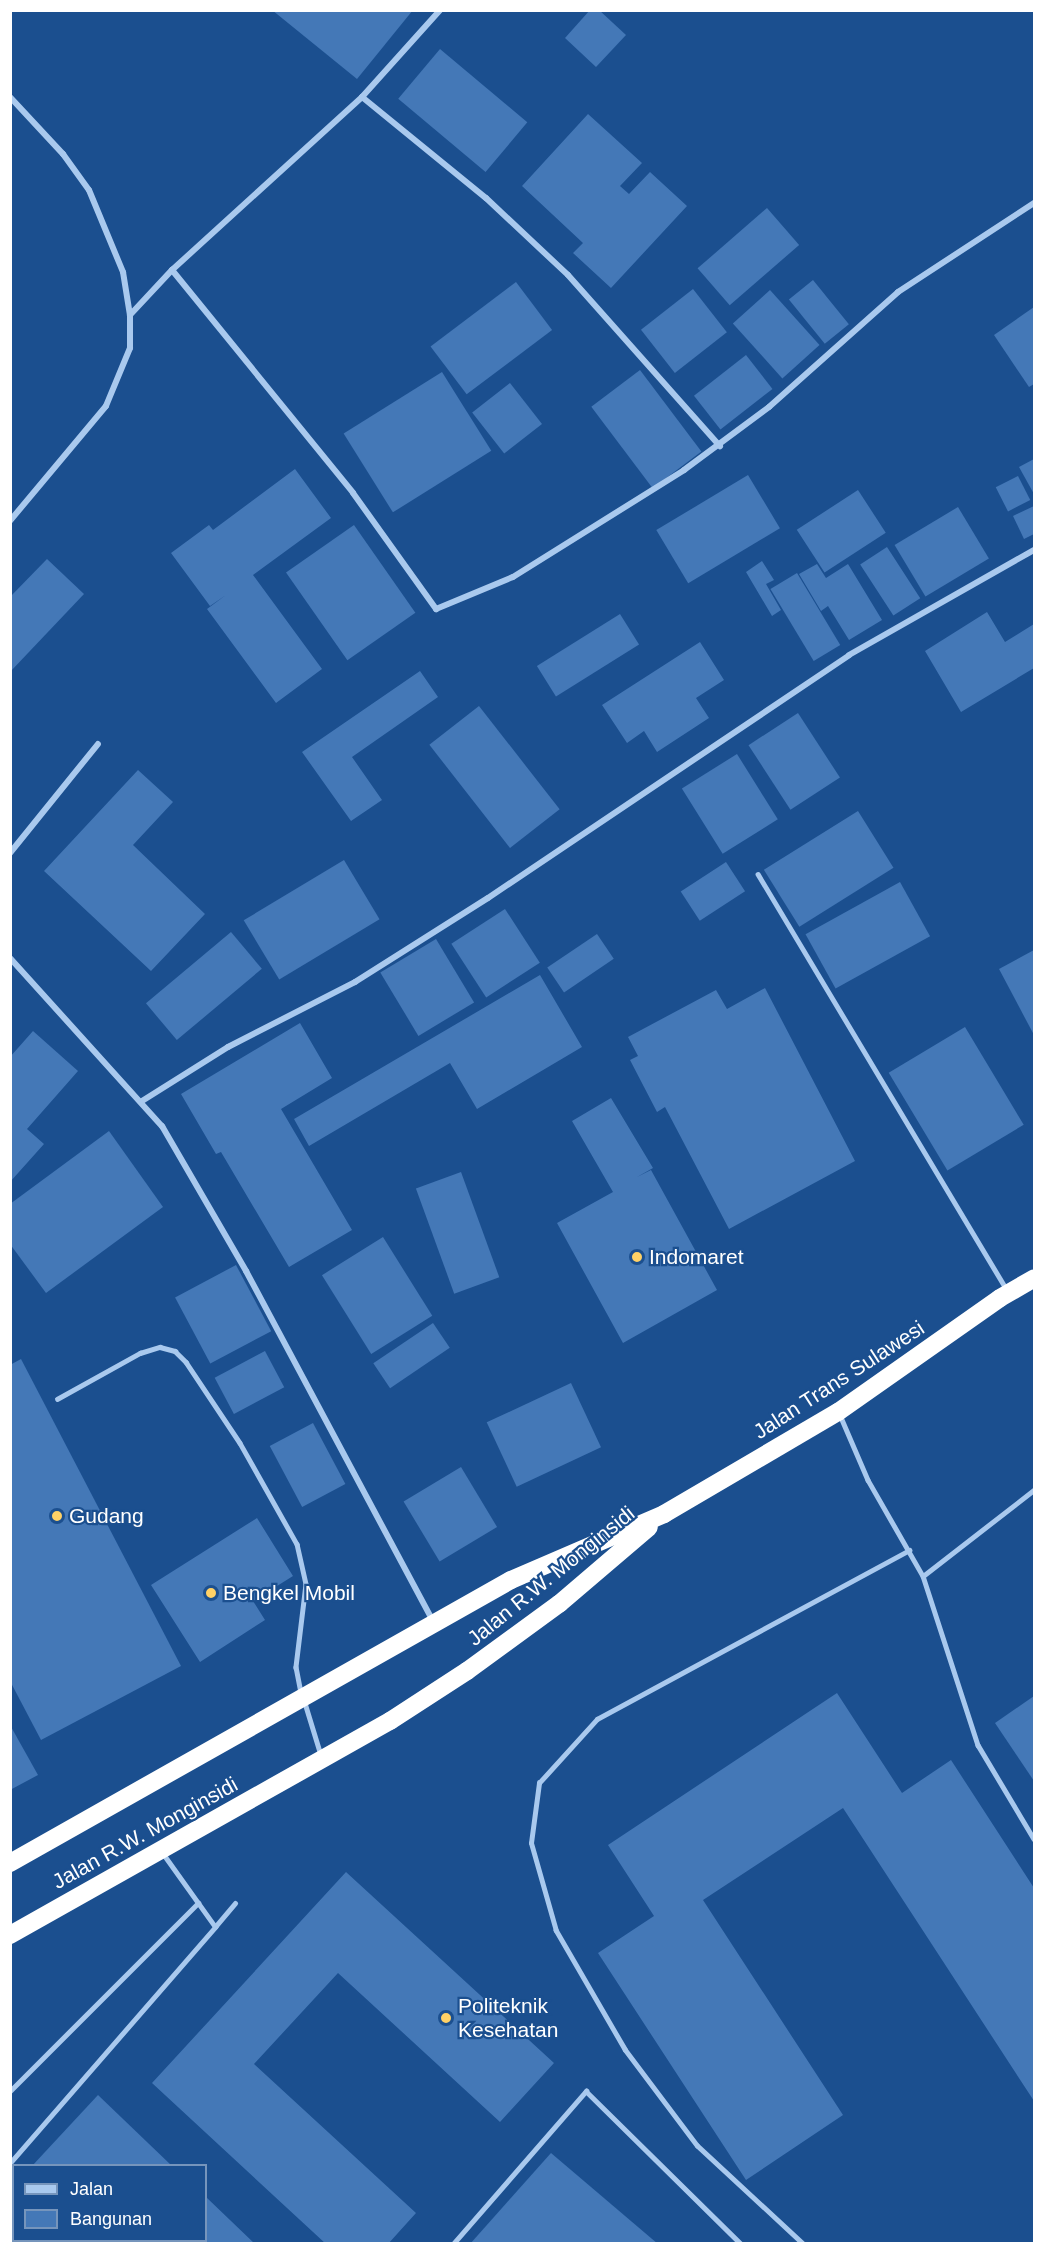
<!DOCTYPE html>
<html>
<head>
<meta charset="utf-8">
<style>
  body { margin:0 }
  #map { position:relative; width:1045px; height:2254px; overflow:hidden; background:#1b4f8f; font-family:Helvetica,sans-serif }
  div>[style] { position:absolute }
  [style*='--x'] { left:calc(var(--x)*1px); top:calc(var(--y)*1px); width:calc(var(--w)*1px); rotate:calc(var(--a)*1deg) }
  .building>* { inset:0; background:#4478b7; transform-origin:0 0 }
  .lane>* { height:4.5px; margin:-2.25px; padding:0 2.25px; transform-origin:2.25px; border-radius:2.25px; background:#a9c9ee }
  .street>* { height:6px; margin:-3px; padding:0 3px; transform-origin:3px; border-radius:3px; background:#a9c9ee }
  .highway>* { height:18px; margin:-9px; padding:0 9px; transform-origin:9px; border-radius:9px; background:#fff }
  .dots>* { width:16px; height:16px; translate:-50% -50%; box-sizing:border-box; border:3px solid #1b4f8f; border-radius:50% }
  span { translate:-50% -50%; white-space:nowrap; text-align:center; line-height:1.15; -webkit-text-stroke:4.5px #1b4f8f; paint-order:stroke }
  .poi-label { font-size:21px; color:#fff }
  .left { translate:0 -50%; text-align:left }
  .street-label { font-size:21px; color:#fff }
  .frame { position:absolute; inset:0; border:12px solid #fff; pointer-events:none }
  .legend { position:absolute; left:12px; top:2164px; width:195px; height:78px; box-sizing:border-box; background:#1b4f8f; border:2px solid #7695bc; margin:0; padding:8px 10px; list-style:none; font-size:18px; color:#fff }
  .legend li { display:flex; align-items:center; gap:12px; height:30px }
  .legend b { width:30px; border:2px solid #7695bc }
</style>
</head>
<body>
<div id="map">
  <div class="building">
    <i style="clip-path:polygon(272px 10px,413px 10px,357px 79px)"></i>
    <i style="clip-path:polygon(590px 10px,599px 10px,626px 35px,596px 67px,565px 38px)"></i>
    <i style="left:440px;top:49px;width:114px;height:65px;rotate:40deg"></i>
    <i style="clip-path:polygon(588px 114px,642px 163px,620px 186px,629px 194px,650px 172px,687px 206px,611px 288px,573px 253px,583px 243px,522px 186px)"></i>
    <i style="left:767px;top:208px;width:49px;height:92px;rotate:49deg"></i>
    <i style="left:813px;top:280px;width:57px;height:31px;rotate:51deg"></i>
    <i style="left:516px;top:282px;width:60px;height:107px;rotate:53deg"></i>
    <i style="left:693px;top:289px;width:55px;height:66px;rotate:52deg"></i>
    <i style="left:770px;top:290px;width:74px;height:50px;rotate:48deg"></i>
    <i style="clip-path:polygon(1034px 307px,1034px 384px,1029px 387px,994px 335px)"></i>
    <i style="left:746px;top:355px;width:43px;height:66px;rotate:52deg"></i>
    <i style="left:640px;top:370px;width:102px;height:61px;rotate:53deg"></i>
    <i style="left:442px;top:372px;width:93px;height:116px;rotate:58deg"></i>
    <i style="left:510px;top:383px;width:52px;height:48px;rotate:52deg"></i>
    <i style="clip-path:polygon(1034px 459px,1034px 494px,1019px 467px)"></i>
    <i style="clip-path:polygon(295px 469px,331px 518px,253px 575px,322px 669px,276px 703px,207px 609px,226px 595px,210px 606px,171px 553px,209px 525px,213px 530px)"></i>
    <i style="left:748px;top:475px;width:62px;height:107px;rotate:59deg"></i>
    <i style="left:1018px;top:476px;width:27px;height:25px;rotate:63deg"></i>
    <i style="left:858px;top:490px;width:51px;height:73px;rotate:57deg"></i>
    <i style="clip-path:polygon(1034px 506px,1034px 534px,1024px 539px,1013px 516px)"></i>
    <i style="left:958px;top:507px;width:60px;height:74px;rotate:59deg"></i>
    <i style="left:354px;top:525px;width:107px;height:83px;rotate:55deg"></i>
    <i style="left:887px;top:547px;width:61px;height:32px;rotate:57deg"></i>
    <i style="clip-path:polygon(47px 559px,84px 594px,10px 672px,10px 597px)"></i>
    <i style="clip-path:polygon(762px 561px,774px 580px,766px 584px,781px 610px,772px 616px,746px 572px)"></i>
    <i style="clip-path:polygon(817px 564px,826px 578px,848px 564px,882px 620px,849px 640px,828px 606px,821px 611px,799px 574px)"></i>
    <i style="left:797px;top:573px;width:84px;height:31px;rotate:59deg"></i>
    <i style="clip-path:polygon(987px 612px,1005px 642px,1034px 624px,1034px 668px,961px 712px,925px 651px)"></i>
    <i style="left:620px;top:614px;width:36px;height:98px;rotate:58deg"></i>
    <i style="clip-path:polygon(700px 642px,724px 680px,696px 698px,709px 718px,657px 752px,644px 731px,627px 743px,602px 705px)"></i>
    <i style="clip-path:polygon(420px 671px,438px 697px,352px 757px,382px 800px,351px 821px,302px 752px)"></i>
    <i style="left:479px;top:706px;width:131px;height:63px;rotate:52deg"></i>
    <i style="left:798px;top:713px;width:77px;height:59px;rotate:57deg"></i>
    <i style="left:737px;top:754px;width:77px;height:65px;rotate:58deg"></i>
    <i style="clip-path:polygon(138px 770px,173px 802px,133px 845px,205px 914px,151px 971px,44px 871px)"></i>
    <i style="left:858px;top:811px;width:67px;height:111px;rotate:58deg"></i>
    <i style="left:344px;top:860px;width:69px;height:117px;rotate:59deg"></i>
    <i style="left:726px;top:862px;width:35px;height:54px;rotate:57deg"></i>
    <i style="left:900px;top:882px;width:62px;height:108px;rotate:61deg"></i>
    <i style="left:505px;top:909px;width:64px;height:64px;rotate:57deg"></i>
    <i style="left:231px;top:932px;width:48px;height:111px;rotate:50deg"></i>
    <i style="left:597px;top:934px;width:30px;height:60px;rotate:56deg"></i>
    <i style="left:436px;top:939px;width:74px;height:65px;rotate:59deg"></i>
    <i style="clip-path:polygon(1034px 950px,1034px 1035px,999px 969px)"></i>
    <i style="clip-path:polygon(540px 975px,582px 1047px,477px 1109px,450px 1063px,309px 1146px,294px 1119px)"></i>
    <i style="clip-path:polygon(765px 988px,855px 1161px,729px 1229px,665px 1107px,657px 1112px,630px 1060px,638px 1056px,628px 1037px,716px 990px,727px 1009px)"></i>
    <i style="clip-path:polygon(300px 1023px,332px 1078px,281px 1109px,352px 1230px,289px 1267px,221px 1152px,216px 1154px,181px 1094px)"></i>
    <i style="left:965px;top:1027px;width:114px;height:89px;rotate:59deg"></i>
    <i style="clip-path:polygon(33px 1031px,78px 1071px,27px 1129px,44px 1144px,10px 1182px,10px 1057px)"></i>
    <i style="clip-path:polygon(611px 1098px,653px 1168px,637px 1177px,651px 1170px,717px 1290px,623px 1343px,557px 1223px,613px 1192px,572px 1121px)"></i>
    <i style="clip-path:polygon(109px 1131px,163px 1207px,46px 1293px,10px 1244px,10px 1204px)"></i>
    <i style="left:461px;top:1172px;width:112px;height:48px;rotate:70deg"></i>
    <i style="left:383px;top:1237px;width:93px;height:72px;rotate:58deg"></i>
    <i style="left:236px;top:1265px;width:75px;height:69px;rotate:62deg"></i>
    <i style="left:433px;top:1323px;width:30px;height:72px;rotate:56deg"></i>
    <i style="left:265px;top:1351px;width:41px;height:57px;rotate:62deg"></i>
    <i style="clip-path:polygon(21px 1359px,181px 1666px,41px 1740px,10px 1681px,10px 1365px)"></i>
    <i style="left:571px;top:1383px;width:71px;height:93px;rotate:65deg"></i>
    <i style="left:313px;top:1423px;width:69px;height:49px;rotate:62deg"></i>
    <i style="left:461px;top:1467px;width:70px;height:67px;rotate:59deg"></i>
    <i style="clip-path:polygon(257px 1518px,293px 1576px,253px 1601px,265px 1620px,200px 1662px,151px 1585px)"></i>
    <i style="clip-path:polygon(837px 1693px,902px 1793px,951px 1760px,1034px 1888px,1034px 2101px,843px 1808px,703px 1900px,843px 2115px,746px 2180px,598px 1953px,654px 1916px,608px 1845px)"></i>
    <i style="clip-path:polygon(1034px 1696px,1034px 1781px,995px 1723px)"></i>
    <i style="clip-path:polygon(10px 1725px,38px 1775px,10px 1790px)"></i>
    <i style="clip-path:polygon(346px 1872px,554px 2063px,500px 2122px,338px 1973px,254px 2064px,416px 2213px,388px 2244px,326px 2244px,152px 2083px)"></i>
    <i style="clip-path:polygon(98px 2095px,172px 2166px,32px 2166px)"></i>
    <i style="clip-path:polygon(551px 2153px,658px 2244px,470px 2244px)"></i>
    <i style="clip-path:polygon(14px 2185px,14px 2240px,206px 2240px,206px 2197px,255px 2244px,10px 2244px)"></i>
  </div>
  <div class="lane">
    <i style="--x:758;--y:874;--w:483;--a:59.1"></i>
    <i style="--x:57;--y:1399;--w:95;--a:-29"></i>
    <i style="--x:140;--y:1353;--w:21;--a:-17"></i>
    <i style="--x:160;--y:1347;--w:16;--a:15"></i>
    <i style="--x:175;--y:1351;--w:16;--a:45"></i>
    <i style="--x:186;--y:1362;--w:97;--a:56.3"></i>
    <i style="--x:240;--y:1443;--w:116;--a:60.6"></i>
    <i style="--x:297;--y:1544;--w:41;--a:77.3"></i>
    <i style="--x:306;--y:1584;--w:84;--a:96.9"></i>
    <i style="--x:296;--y:1667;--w:25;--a:79"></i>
    <i style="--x:840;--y:1415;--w:71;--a:66.7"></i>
    <i style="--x:868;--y:1480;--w:111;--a:60.2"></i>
    <i style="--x:923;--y:1576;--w:178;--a:72"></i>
    <i style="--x:978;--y:1745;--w:109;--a:59.2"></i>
    <i style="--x:923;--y:1576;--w:140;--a:-37.8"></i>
    <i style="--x:305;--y:1703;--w:54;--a:72.9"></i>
    <i style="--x:215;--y:1927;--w:31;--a:-50"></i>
    <i style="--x:10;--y:2091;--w:266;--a:-45"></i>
    <i style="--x:10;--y:2163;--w:313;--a:-49"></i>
    <i style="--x:215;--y:1927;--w:90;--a:-125.5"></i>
    <i style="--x:453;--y:2244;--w:203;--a:-49"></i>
    <i style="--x:586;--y:2091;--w:218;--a:44.6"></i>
    <i style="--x:803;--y:2244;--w:144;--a:-137.2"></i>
    <i style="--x:697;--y:2146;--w:120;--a:-126.9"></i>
    <i style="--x:625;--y:2050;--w:138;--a:-120.1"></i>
    <i style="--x:556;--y:1931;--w:91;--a:-105.9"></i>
    <i style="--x:531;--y:1843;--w:61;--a:-82.4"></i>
    <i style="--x:539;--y:1783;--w:86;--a:-47.8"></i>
    <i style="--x:597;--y:1719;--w:355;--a:-28.4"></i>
  </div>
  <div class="street">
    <i style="--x:10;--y:97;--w:78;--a:47.1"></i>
    <i style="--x:63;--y:154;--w:44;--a:54.2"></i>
    <i style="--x:89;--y:190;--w:89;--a:67.5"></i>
    <i style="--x:123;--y:272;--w:44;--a:80.8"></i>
    <i style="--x:130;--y:315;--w:33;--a:90"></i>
    <i style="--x:130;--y:348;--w:63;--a:112.5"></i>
    <i style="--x:106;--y:406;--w:150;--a:129.9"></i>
    <i style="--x:362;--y:97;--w:160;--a:39.2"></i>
    <i style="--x:486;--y:198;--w:112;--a:43.2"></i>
    <i style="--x:568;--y:275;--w:229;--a:48.4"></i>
    <i style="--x:172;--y:270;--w:287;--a:50.9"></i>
    <i style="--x:353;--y:493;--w:143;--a:54.4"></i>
    <i style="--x:436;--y:609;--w:83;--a:-22.6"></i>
    <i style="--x:513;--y:577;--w:202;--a:-32"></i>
    <i style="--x:684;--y:470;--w:106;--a:-36.5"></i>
    <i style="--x:769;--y:407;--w:173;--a:-41.7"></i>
    <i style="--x:898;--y:292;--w:163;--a:-33.2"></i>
    <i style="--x:130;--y:315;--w:62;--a:-47"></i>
    <i style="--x:172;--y:270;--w:257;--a:-42.3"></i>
    <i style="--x:362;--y:97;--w:117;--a:-48.1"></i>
    <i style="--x:10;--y:853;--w:140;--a:-51.1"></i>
    <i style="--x:10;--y:958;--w:227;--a:47.9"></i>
    <i style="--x:162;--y:1126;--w:168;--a:59.9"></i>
    <i style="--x:246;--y:1271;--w:395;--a:61.9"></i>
    <i style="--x:142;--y:1101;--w:102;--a:-32.1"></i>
    <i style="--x:228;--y:1047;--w:143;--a:-27.1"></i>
    <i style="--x:355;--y:982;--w:157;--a:-32.3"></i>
    <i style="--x:488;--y:898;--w:435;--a:-33.9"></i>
    <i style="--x:849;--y:655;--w:213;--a:-29.6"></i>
  </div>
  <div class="highway">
    <i style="--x:10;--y:1863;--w:575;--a:-29.46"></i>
    <i style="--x:511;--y:1580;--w:167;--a:-23.3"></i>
    <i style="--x:664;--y:1514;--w:202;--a:-30.4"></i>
    <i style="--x:838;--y:1412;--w:198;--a:-35.1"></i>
    <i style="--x:1000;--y:1298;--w:39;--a:-30"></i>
    <i style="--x:10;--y:1935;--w:436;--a:-29.4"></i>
    <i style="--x:390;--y:1721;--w:92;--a:-33"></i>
    <i style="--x:467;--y:1671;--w:114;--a:-36.1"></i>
    <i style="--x:559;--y:1604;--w:118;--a:-40.5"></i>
  </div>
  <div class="dots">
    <i style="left:637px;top:1257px;background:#ffd166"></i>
    <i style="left:57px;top:1516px;background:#ffd166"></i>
    <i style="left:211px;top:1593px;background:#ffd166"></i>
    <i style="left:446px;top:2018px;background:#ffd166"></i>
  </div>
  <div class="poi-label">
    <span class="left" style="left:649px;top:1257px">Indomaret</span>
    <span class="left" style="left:69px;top:1516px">Gudang</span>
    <span class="left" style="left:223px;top:1593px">Bengkel Mobil</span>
    <span class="left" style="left:458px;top:2018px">Politeknik<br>Kesehatan</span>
  </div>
  <div class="street-label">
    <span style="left:839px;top:1380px;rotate:-33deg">Jalan Trans Sulawesi</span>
    <span style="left:551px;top:1576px;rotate:-39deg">Jalan R.W. Monginsidi</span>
    <span style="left:145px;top:1833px;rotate:-29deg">Jalan R.W. Monginsidi</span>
  </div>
  <div class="frame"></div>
  <ul class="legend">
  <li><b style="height:8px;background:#a9c9ee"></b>Jalan</li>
  <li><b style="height:16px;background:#4478b7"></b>Bangunan</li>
  </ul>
</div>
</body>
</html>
